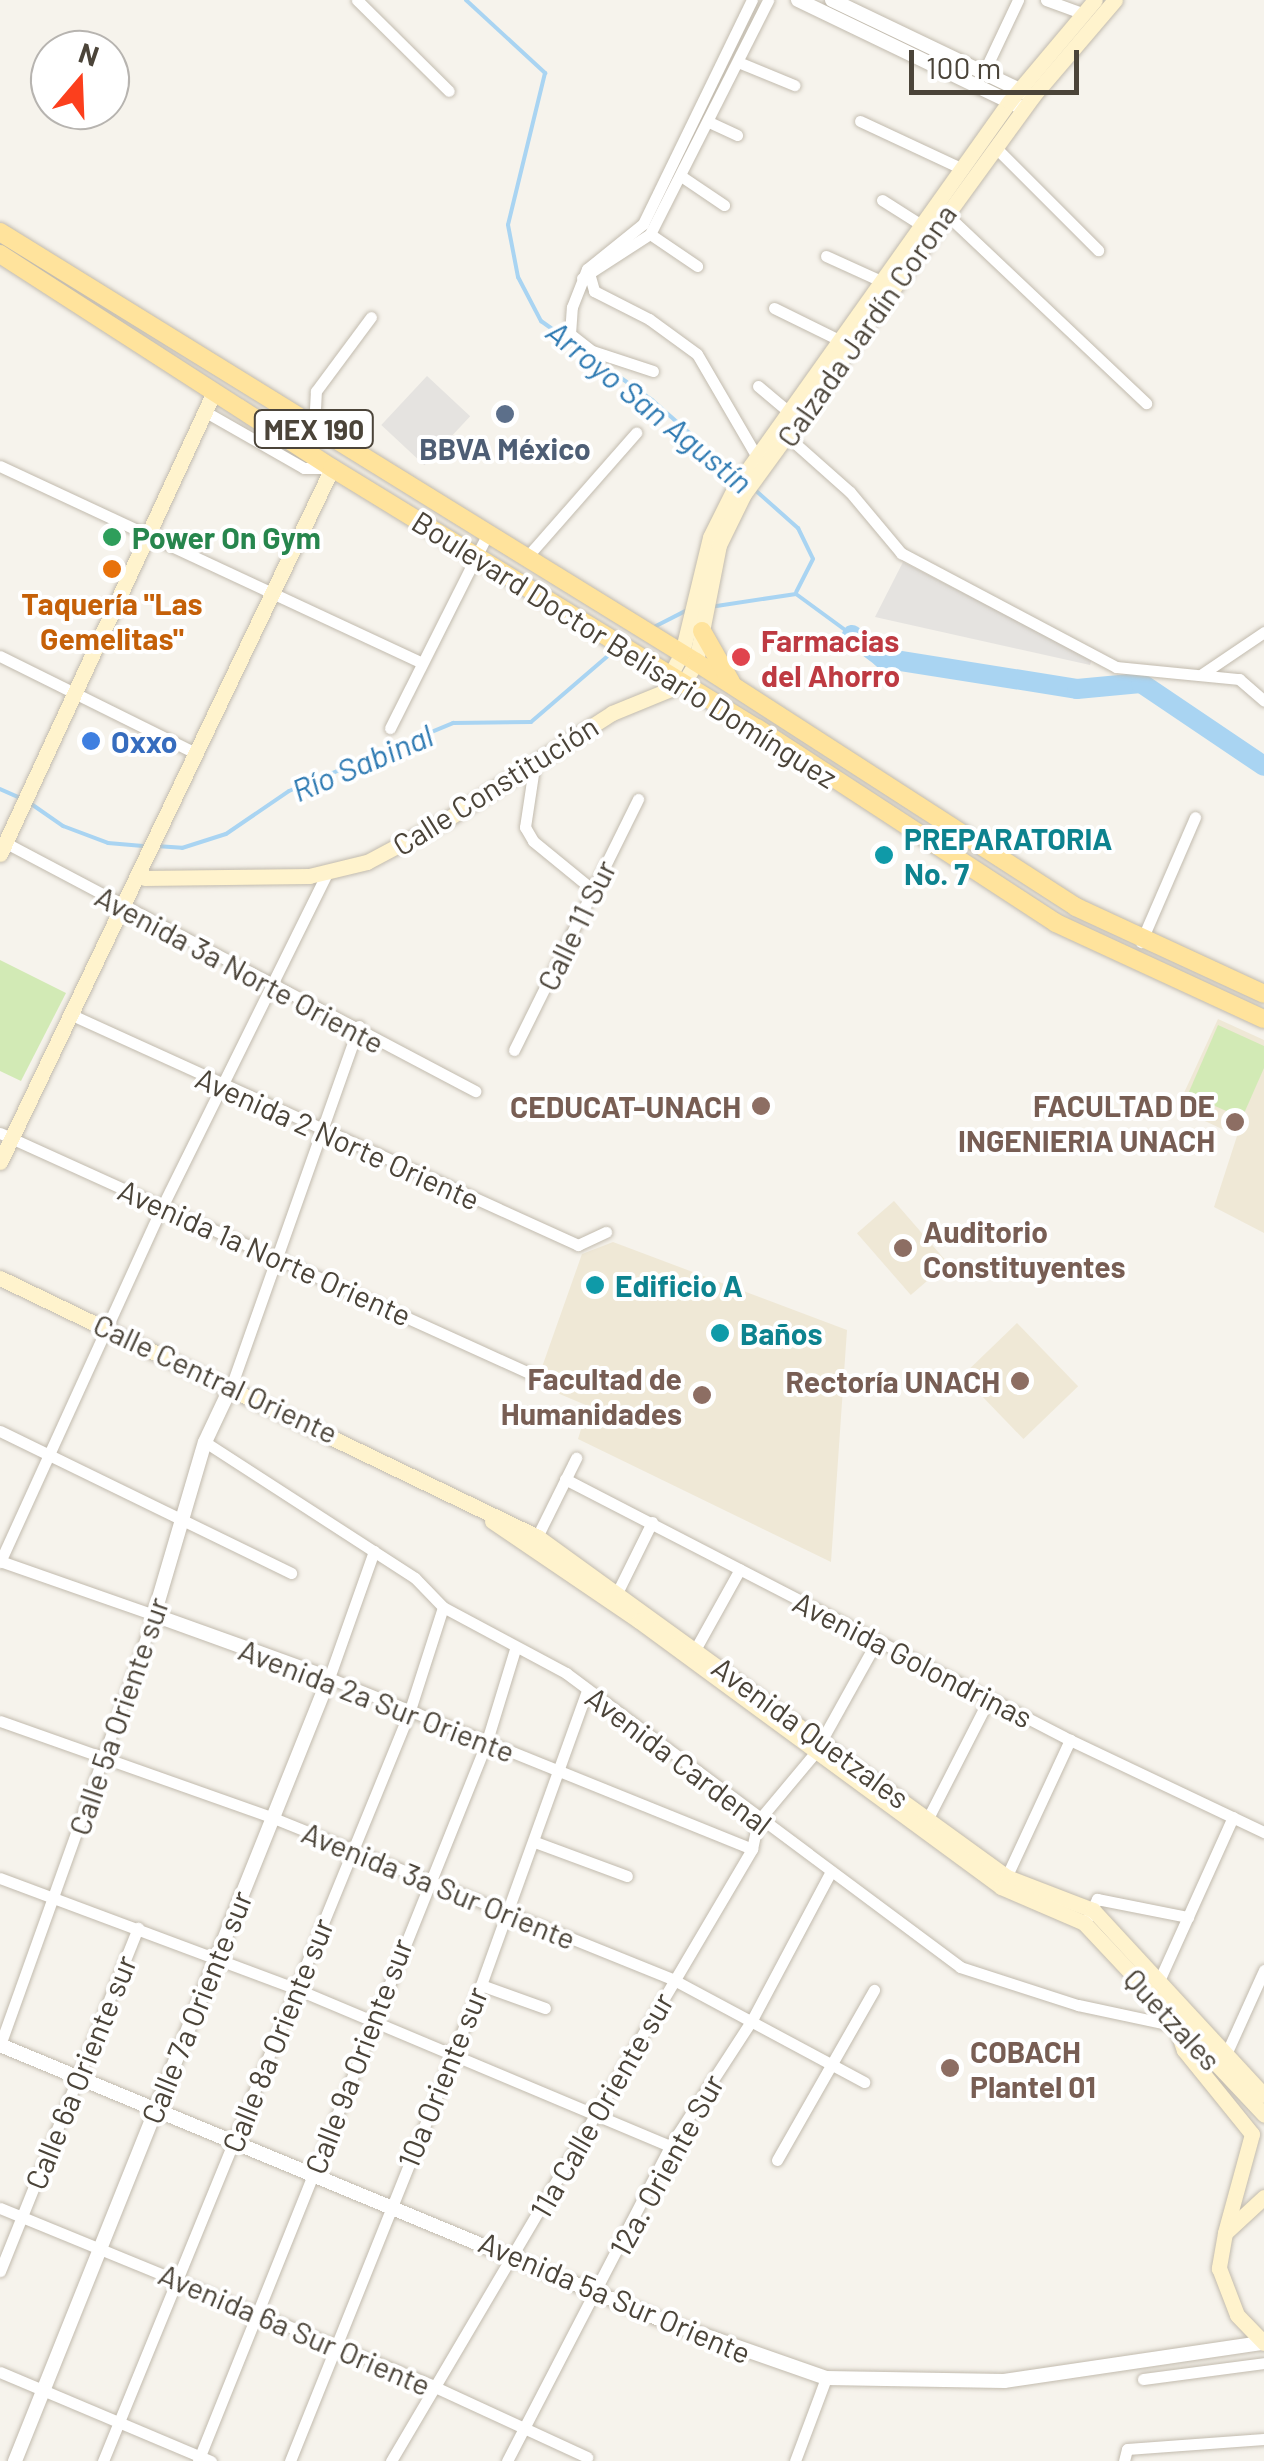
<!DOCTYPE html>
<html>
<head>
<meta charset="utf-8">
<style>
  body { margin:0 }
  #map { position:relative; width:1264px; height:2461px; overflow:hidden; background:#f6f3ec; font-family:Barlow,sans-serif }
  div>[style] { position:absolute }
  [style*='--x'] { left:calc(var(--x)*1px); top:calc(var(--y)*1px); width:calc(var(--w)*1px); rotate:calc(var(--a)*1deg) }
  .education>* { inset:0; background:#efe8d6; transform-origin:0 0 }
  .green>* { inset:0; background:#d2eab5 }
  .parking>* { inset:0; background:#e5e3e0; transform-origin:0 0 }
  .stream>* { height:4px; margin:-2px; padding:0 2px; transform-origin:2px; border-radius:2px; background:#a9d4f2 }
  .river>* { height:20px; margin:-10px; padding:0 10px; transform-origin:10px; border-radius:10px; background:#a9d4f2 }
  .roads { filter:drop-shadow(0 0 2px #c2bbae) drop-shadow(0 0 2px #c2bbae) }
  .minor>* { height:11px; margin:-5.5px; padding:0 5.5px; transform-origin:5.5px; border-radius:5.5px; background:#fff }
  .tertiary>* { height:14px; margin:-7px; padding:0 7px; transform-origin:7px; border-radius:7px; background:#fff }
  .secondary>* { height:15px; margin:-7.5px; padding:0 7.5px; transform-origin:7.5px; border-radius:7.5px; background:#fff3cd }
  .primary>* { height:18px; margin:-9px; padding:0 9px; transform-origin:9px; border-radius:9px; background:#ffe39c }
  .dots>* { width:28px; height:28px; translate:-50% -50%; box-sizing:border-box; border:5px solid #fff; border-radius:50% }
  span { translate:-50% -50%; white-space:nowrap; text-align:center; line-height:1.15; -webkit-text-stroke:8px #fff; paint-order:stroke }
  .shield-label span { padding:2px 8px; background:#fff; border:2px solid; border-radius:8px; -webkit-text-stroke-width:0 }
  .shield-label { font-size:28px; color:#4b4439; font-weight:700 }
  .street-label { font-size:30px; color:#4b4439 }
  .service-label { font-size:30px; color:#4e5e75; font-weight:700 }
  .leisure-label { font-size:30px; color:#27864d; font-weight:700 }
  .left { translate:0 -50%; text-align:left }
  .food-label { font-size:30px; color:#c56008; font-weight:700 }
  .health-label { font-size:30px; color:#be3a42; font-weight:700 }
  .shop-label { font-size:30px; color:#366cbe; font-weight:700 }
  .culture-label { font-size:30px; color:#0d838f; font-weight:700 }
  .education-label { font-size:30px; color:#785e54; font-weight:700 }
  .right { translate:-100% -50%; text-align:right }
  .water-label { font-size:32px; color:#2e7ab2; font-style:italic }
  .north { position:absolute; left:30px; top:30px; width:100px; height:100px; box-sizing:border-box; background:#fff; border:2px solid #b7b4b0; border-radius:50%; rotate:19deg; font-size:28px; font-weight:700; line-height:40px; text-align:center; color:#4b4439 }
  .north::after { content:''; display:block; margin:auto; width:35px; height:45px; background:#fc3f1d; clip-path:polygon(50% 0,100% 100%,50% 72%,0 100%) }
  .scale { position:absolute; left:909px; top:50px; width:170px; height:45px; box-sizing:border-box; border:5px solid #4b4439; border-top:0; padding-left:12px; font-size:30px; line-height:35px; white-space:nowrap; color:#4b4439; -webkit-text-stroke:8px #fff; paint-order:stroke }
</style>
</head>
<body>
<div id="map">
  <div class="education">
    <i style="clip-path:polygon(1218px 1019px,1264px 1040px,1264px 1233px,1214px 1207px,1237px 1136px,1177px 1108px)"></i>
    <i style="left:894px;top:1201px;width:82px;height:49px;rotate:49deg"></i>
    <i style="clip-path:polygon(613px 1242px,847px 1330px,831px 1562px,578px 1439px,588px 1406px,536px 1384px,582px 1254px)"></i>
    <i style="left:1017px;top:1323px;width:88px;height:76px;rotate:46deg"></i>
  </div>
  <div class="green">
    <i style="clip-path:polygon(0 960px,66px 993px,21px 1081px,0 1071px)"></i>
    <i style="clip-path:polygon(1218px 1025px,1264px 1046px,1264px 1068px,1242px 1118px,1188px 1094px)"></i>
  </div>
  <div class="parking">
    <i style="left:427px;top:376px;width:59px;height:67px;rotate:43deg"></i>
    <i style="clip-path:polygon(903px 562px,1092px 659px,1090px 665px,875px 617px)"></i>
  </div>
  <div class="stream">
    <i style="--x:466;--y:0;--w:108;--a:42.7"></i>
    <i style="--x:545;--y:73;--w:156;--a:103.7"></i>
    <i style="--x:508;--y:225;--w:53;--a:79.1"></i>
    <i style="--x:518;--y:277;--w:50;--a:62.4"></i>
    <i style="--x:541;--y:321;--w:136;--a:35.4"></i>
    <i style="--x:652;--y:400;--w:116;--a:41.5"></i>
    <i style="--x:754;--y:489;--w:59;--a:41.6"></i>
    <i style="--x:798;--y:528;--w:34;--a:64"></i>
    <i style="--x:813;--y:559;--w:37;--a:117"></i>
    <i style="--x:710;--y:607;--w:87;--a:-8.6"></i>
    <i style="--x:796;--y:594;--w:69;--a:36.2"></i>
    <i style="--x:654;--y:627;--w:36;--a:-27"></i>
    <i style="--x:0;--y:789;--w:20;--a:24"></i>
    <i style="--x:27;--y:801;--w:44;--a:34.8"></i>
    <i style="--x:63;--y:826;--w:48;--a:20.7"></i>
    <i style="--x:108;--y:843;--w:38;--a:5"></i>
    <i style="--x:156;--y:846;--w:26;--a:4"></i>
    <i style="--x:182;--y:848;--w:46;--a:-17.7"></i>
    <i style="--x:226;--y:834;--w:76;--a:-34.3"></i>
    <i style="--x:289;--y:791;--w:178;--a:-22.5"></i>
    <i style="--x:453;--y:723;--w:78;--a:-0.7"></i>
    <i style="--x:531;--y:722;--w:112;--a:-40.7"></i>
  </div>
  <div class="river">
    <i style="--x:852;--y:635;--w:38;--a:37"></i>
    <i style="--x:882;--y:658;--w:197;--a:9"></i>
    <i style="--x:1077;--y:689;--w:64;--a:-5.4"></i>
    <i style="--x:1141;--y:683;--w:148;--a:34"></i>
  </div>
  <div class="roads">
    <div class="minor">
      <i style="--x:357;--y:0;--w:129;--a:44.7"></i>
      <i style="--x:1046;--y:0;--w:35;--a:20"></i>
      <i style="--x:738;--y:62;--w:61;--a:22.3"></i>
      <i style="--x:983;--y:74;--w:82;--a:-64.7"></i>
      <i style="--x:860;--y:121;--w:111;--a:25"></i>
      <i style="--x:709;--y:122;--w:31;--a:25"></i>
      <i style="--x:995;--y:147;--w:146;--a:45"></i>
      <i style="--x:681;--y:176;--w:52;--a:34"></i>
      <i style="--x:882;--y:200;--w:45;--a:32.3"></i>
      <i style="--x:945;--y:213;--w:277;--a:43.4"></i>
      <i style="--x:650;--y:234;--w:57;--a:34.2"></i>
      <i style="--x:826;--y:256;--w:58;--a:24.4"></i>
      <i style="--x:589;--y:273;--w:19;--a:74"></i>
      <i style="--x:594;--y:291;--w:62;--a:27"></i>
      <i style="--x:649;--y:319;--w:59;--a:36.1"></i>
      <i style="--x:697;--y:354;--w:119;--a:59.8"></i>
      <i style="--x:582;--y:278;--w:81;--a:-32.9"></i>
      <i style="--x:650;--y:234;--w:262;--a:-63.2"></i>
      <i style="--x:774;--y:308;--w:70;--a:26.2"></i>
      <i style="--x:653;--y:371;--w:64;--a:-161.8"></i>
      <i style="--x:592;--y:351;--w:28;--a:-142"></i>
      <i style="--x:570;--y:334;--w:27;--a:-86"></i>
      <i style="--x:572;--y:307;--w:41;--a:-68.5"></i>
      <i style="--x:587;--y:269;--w:72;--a:-38.8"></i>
      <i style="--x:643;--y:224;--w:249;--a:-64.1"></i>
      <i style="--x:758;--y:386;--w:38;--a:40"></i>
      <i style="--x:204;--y:411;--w:115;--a:29.7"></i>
      <i style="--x:304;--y:468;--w:28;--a:0"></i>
      <i style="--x:314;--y:428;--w:37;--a:-87"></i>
      <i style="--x:316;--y:391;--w:92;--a:-53.4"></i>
      <i style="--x:788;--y:437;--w:83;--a:41.6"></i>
      <i style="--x:850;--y:492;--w:80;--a:50.1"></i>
      <i style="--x:901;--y:553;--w:243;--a:27.9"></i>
      <i style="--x:1116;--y:667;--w:124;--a:5.6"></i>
      <i style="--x:1239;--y:679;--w:33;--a:41"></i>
      <i style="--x:0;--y:466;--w:464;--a:25"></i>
      <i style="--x:526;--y:558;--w:167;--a:-48.7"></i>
      <i style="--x:0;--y:656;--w:216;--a:26.4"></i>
      <i style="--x:1202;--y:674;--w:75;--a:-34.1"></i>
      <i style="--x:390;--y:728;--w:218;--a:-63.3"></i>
      <i style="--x:535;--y:761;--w:67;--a:98.6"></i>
      <i style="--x:525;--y:827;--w:16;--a:60"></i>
      <i style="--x:533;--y:841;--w:79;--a:39.3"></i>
      <i style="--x:6;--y:843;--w:531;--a:27.87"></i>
      <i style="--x:1141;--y:942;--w:136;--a:-66.6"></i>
      <i style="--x:72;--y:1015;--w:556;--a:24.44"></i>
      <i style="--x:578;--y:1245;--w:31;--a:-25"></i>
      <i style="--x:514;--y:1050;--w:280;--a:-63.7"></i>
      <i style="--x:0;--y:1133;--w:581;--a:24.4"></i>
      <i style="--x:231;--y:1387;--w:383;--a:-70.5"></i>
      <i style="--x:0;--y:1431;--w:324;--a:26"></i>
      <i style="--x:205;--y:1442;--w:250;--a:32.9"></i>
      <i style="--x:415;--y:1578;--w:40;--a:46"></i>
      <i style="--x:443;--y:1607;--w:140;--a:28.2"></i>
      <i style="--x:566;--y:1673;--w:492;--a:36.7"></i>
      <i style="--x:960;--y:1967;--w:124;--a:17.9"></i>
      <i style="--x:1078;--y:2005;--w:100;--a:12.1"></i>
      <i style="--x:565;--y:1479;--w:568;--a:27.33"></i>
      <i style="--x:1070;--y:1740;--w:215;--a:25.4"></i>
      <i style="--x:535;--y:1541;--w:93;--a:-63.7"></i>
      <i style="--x:374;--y:1551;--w:135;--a:109.5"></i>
      <i style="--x:329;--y:1678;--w:456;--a:22"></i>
      <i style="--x:0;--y:1561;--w:163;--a:19.3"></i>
      <i style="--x:154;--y:1615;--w:456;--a:109.7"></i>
      <i style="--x:0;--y:1562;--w:392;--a:-65.5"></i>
      <i style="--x:163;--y:1205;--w:370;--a:-63.7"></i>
      <i style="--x:614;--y:1599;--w:86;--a:-63.7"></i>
      <i style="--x:696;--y:1648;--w:90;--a:-60.9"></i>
      <i style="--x:0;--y:1721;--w:293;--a:19.5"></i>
      <i style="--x:276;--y:1819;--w:429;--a:22"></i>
      <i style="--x:674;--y:1980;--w:216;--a:28.2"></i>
      <i style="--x:925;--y:1824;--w:140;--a:-62.9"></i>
      <i style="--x:535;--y:1842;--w:98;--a:20.3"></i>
      <i style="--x:0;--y:1878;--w:314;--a:20.5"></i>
      <i style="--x:294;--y:1988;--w:408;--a:22.8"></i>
      <i style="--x:1004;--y:1882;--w:157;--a:-65.1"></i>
      <i style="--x:1089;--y:1916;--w:19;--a:-65"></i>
      <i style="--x:1097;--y:1899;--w:93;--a:11.2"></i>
      <i style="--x:1158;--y:1983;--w:182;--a:-65.7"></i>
      <i style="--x:481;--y:1985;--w:68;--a:19.8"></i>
      <i style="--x:1227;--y:2052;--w:90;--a:-65.7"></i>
      <i style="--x:777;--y:2160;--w:196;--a:-60.3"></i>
      <i style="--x:0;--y:2208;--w:468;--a:22.3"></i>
      <i style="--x:433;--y:2386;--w:170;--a:24.8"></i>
      <i style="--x:0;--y:2271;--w:370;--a:-68.1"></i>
      <i style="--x:0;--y:2372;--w:229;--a:22.9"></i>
      <i style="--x:1143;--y:2379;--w:122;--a:-7.5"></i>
      <i style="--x:103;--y:2461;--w:808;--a:-67.75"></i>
      <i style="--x:409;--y:1713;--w:111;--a:-72.2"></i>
      <i style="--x:198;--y:2461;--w:773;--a:-68.12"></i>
      <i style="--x:486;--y:1744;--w:99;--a:-73"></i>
      <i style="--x:290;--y:2461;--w:513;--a:-68.14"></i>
      <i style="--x:481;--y:1985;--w:313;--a:-70.2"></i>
      <i style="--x:391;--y:2461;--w:711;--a:-59.46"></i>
      <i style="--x:752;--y:1849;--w:29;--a:-78"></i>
      <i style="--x:758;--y:1821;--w:87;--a:-50.1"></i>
      <i style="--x:814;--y:1754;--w:129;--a:-60.9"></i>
      <i style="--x:507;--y:2461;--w:355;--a:-62.6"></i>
      <i style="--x:670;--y:2146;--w:153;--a:-57"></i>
      <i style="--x:753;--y:2018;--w:164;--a:-62"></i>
      <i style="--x:795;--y:2461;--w:89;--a:-69.5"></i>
      <i style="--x:1124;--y:2461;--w:12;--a:-76"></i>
      <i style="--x:1127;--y:2449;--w:137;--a:-4.2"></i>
    </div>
    <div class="tertiary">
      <i style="--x:798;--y:0;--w:244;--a:25.7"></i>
      <i style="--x:832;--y:0;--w:217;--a:25.6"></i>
      <i style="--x:0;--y:2045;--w:724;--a:22.57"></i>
      <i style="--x:669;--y:2323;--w:166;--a:19.3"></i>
      <i style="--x:826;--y:2378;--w:178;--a:1"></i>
      <i style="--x:1004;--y:2381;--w:260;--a:-8.4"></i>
      <i style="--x:15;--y:2461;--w:844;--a:-68.15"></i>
      <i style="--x:329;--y:1678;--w:186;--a:-160.2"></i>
      <i style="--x:154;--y:1615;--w:180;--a:-73.6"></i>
      <i style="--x:205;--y:1442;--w:61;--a:-64.7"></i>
    </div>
    <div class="secondary">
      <i style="--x:666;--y:683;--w:34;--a:-62"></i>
      <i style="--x:682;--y:653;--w:119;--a:-76.4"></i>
      <i style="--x:710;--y:537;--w:54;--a:-63.4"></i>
      <i style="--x:734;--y:489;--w:475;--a:-54.6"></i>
      <i style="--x:1009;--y:102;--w:133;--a:-49.9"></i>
      <i style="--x:0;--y:854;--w:509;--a:-65.15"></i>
      <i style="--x:144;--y:878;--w:165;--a:-0.7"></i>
      <i style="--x:309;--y:876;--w:60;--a:-13.6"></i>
      <i style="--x:367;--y:862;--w:89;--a:-28"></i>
      <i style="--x:446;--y:820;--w:197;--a:-32.8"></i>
      <i style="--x:612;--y:713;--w:77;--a:-22.2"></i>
      <i style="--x:683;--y:684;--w:26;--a:-59"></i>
      <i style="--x:696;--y:662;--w:119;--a:-78.9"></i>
      <i style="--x:719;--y:545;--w:57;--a:-63.9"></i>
      <i style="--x:744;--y:494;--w:492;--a:-54"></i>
      <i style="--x:1033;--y:96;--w:126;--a:-49.5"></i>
      <i style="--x:0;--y:1162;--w:769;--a:-64.43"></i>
      <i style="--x:0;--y:1278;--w:597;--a:25.71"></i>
      <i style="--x:538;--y:1537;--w:579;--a:35.94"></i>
      <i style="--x:1007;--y:1877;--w:92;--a:21"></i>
      <i style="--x:1093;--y:1910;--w:252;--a:47.3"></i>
      <i style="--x:492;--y:1521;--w:178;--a:34.2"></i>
      <i style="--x:639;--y:1621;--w:449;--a:36.3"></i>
      <i style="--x:1001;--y:1887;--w:90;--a:23.4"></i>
      <i style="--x:1084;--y:1923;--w:263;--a:46.8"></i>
      <i style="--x:1176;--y:2026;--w:25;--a:72"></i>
      <i style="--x:1184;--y:2050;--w:108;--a:51"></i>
      <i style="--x:1252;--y:2134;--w:103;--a:105.3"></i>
      <i style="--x:1264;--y:2197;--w:53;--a:137.3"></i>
      <i style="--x:1225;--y:2233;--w:36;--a:100"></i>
      <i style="--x:1219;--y:2268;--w:50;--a:69"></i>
      <i style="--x:1237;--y:2315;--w:39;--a:46"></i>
    </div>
    <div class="primary">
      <i style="--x:0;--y:232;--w:818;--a:31.71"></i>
      <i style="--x:696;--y:662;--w:452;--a:32.8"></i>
      <i style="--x:1076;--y:907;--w:207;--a:24.8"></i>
      <i style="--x:0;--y:254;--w:395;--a:32.8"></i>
      <i style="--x:332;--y:468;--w:498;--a:31.5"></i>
      <i style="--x:757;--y:728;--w:357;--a:33.1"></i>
      <i style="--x:1056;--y:923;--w:229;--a:24.8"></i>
      <i style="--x:702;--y:631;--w:59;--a:60.4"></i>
    </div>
  </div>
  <div class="dots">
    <i style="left:505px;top:414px;background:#5c6f8a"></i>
    <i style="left:112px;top:537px;background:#2e9e5b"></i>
    <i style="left:112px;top:569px;background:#e8710a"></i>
    <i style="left:741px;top:657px;background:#e0444e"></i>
    <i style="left:91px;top:741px;background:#3f7fe0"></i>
    <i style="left:884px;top:855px;background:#0f9aa8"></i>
    <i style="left:761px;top:1106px;background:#8d6e63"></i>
    <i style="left:1235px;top:1122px;background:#8d6e63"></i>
    <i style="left:903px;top:1248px;background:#8d6e63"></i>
    <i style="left:595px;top:1285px;background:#0f9aa8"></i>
    <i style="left:720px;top:1333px;background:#0f9aa8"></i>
    <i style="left:1020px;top:1381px;background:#8d6e63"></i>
    <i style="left:702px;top:1395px;background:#8d6e63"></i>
    <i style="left:950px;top:2068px;background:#8d6e63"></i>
  </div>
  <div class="shield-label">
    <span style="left:314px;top:429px">MEX 190</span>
  </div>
  <div class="street-label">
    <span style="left:866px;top:325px;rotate:-55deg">Calzada Jardín Corona</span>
    <span style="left:625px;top:649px;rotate:32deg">Boulevard Doctor Belisario Domínguez</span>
    <span style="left:495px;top:785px;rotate:-32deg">Calle Constitución</span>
    <span style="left:576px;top:925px;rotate:-64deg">Calle 11 Sur</span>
    <span style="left:240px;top:969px;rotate:28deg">Avenida 3a Norte Oriente</span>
    <span style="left:338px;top:1138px;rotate:24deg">Avenida 2 Norte Oriente</span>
    <span style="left:265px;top:1252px;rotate:24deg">Avenida 1a Norte Oriente</span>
    <span style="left:216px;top:1378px;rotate:25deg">Calle Central Oriente</span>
    <span style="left:913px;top:1659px;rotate:27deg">Avenida Golondrinas</span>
    <span style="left:377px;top:1700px;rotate:21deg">Avenida 2a Sur Oriente</span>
    <span style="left:118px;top:1716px;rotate:-71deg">Calle 5a Oriente sur</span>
    <span style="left:811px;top:1732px;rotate:36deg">Avenida Quetzales</span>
    <span style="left:679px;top:1760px;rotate:37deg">Avenida Cardenal</span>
    <span style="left:439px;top:1885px;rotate:22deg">Avenida 3a Sur Oriente</span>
    <span style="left:196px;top:2007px;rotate:-68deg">Calle 7a Oriente sur</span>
    <span style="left:1173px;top:2019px;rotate:47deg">Quetzales</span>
    <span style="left:277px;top:2035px;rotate:-68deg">Calle 8a Oriente sur</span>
    <span style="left:358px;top:2056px;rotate:-69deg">Calle 9a Oriente sur</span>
    <span style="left:80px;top:2072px;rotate:-68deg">Calle 6a Oriente sur</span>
    <span style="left:442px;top:2077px;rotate:-68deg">10a Oriente sur</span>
    <span style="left:601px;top:2105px;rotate:-60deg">11a Calle Oriente sur</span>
    <span style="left:666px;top:2165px;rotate:-61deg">12a. Oriente Sur</span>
    <span style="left:615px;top:2297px;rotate:23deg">Avenida 5a Sur Oriente</span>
    <span style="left:295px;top:2329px;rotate:23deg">Avenida 6a Sur Oriente</span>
  </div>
  <div class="service-label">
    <span style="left:505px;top:448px">BBVA México</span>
  </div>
  <div class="leisure-label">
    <span class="left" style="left:132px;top:537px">Power On Gym</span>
  </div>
  <div class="food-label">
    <span style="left:112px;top:620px">Taquería "Las<br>Gemelitas"</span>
  </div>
  <div class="health-label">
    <span class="left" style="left:761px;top:657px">Farmacias<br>del Ahorro</span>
  </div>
  <div class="shop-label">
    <span class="left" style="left:111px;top:741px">Oxxo</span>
  </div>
  <div class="culture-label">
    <span class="left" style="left:904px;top:855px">PREPARATORIA<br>No. 7</span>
    <span class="left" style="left:615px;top:1285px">Edificio A</span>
    <span class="left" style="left:740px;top:1333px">Baños</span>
  </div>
  <div class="education-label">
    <span class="right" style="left:1215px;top:1122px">FACULTAD DE<br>INGENIERIA UNACH</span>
    <span class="right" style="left:741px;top:1106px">CEDUCAT-UNACH</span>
    <span class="left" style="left:923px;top:1248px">Auditorio<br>Constituyentes</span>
    <span class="right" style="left:682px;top:1395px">Facultad de<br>Humanidades</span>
    <span class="right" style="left:1000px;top:1381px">Rectoría UNACH</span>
    <span class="left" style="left:970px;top:2068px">COBACH<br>Plantel 01</span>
  </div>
  <div class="water-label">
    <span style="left:650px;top:406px;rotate:39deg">Arroyo San Agustín</span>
    <span style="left:362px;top:762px;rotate:-23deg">Río Sabinal</span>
  </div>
  <div class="north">N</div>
  <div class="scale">100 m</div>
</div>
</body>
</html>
